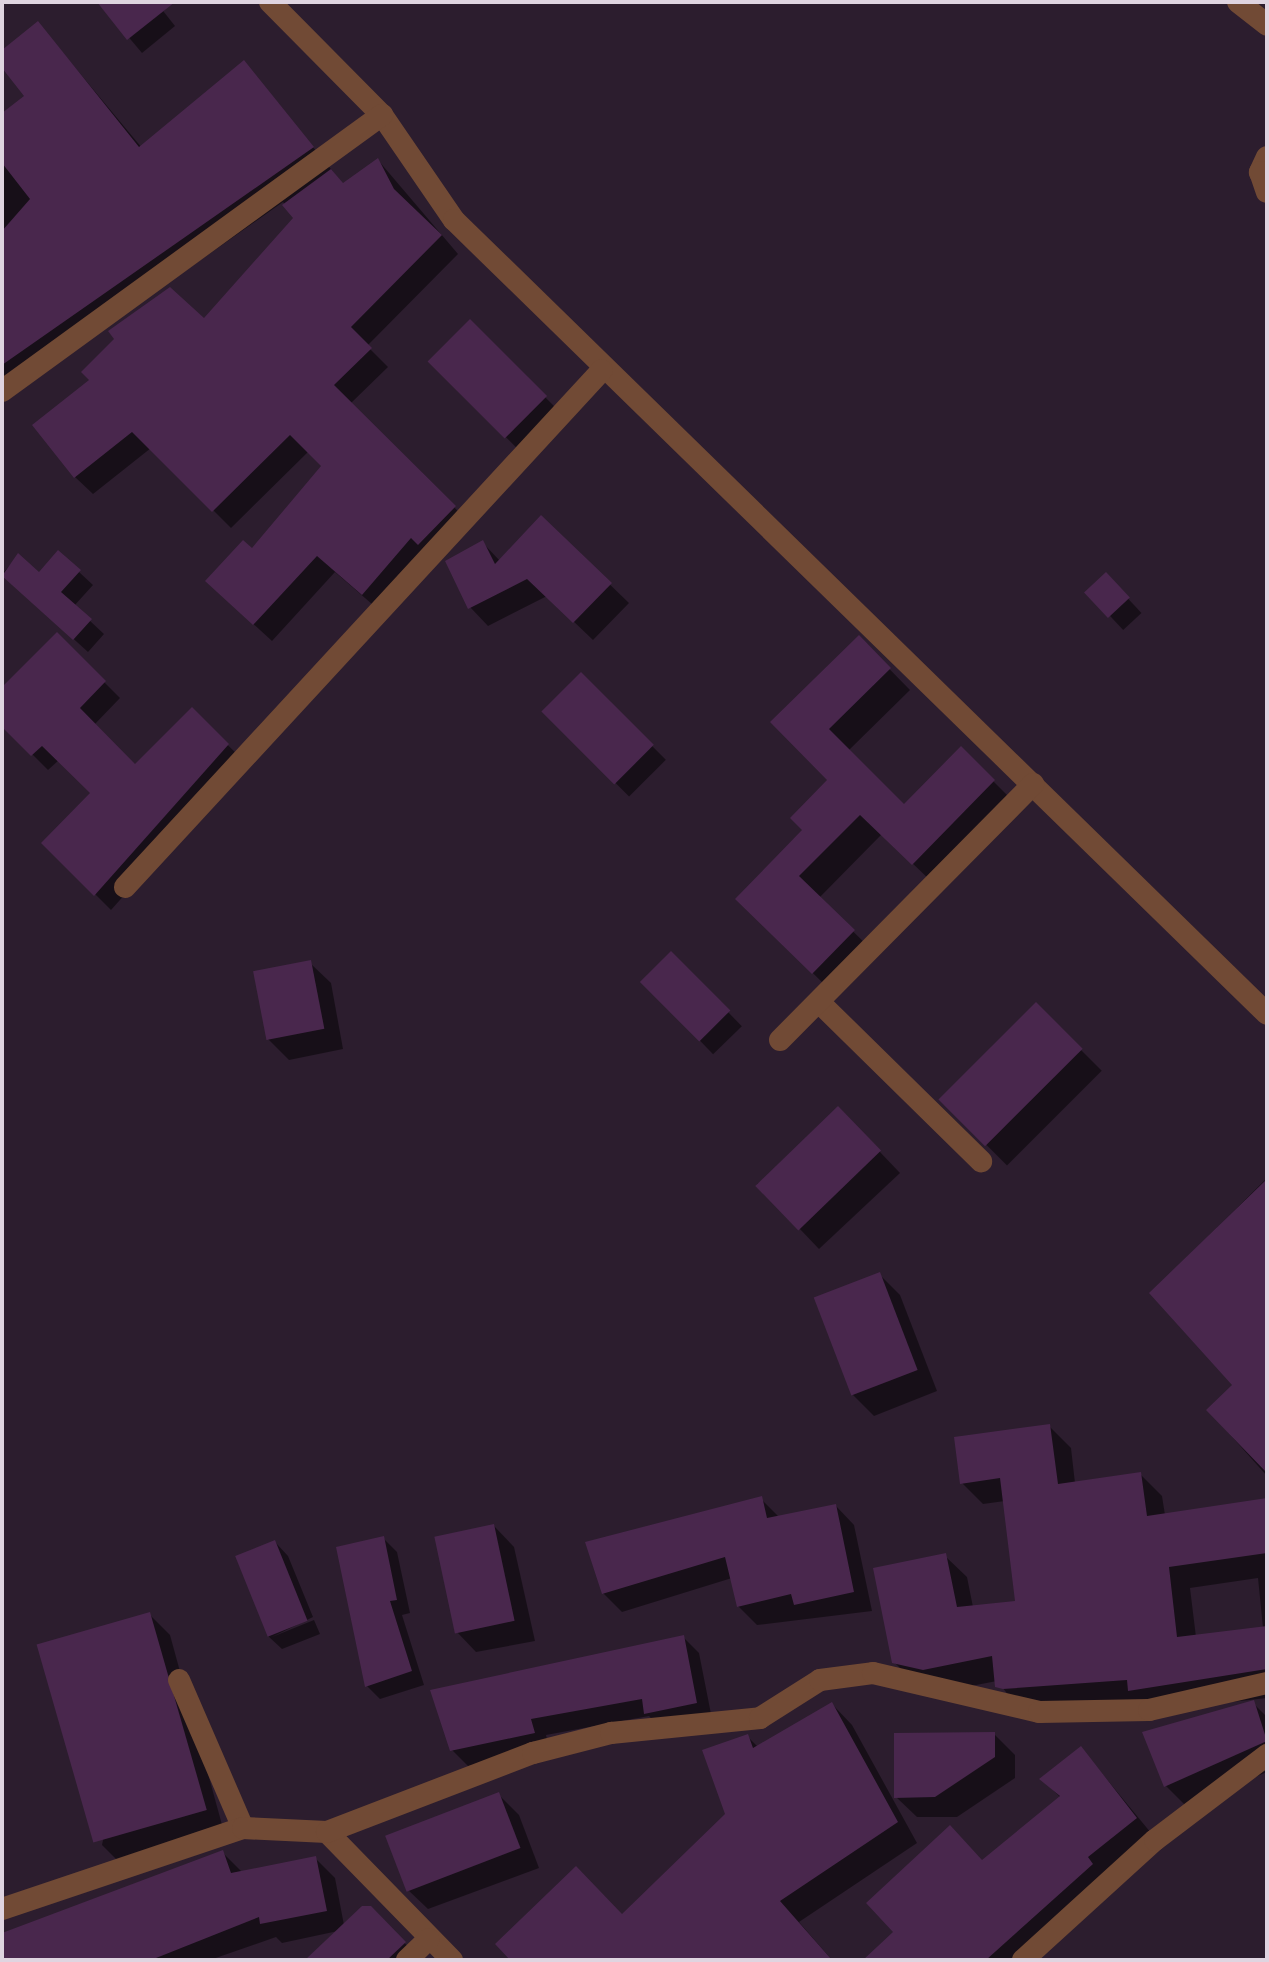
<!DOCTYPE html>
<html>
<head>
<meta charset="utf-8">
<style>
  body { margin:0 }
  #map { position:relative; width:1269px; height:1962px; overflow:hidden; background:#2c1d2e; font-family:"Exo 2",sans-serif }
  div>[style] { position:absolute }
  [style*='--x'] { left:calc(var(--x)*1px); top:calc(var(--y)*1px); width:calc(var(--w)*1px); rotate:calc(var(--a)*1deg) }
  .shadow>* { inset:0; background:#0007; transform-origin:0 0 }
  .building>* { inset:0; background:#49274d; transform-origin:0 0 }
  .minor>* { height:22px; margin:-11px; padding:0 11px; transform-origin:11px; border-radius:11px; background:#714a35 }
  span { translate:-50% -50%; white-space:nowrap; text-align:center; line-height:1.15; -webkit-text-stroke:6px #2c1d2e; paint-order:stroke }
  .frame { position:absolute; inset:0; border:4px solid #dfd4e0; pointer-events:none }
</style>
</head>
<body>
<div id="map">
  <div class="shadow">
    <i style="clip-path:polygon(99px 2px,156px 2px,175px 26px,142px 53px)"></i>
    <i style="clip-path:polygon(38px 23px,142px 148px,244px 63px,344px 185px,378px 160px,458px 254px,367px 346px,388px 367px,350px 404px,472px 525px,380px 611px,335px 572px,272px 641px,226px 599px,252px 551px,324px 466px,309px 451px,231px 528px,151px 448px,93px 494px,75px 477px,296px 218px,283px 202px,2px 400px,2px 116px,27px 96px,2px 65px,2px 52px)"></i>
    <i style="left:470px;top:322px;width:136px;height:56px;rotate:45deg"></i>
    <i style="clip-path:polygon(541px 518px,629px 603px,593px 640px,547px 596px,488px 626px,470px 607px,483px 543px,500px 561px)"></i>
    <i style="clip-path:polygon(18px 556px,39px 575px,79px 572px,93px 585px,74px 606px,104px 634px,88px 652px,2px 574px)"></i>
    <i style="left:1106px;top:575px;width:52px;height:25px;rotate:47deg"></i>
    <i style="clip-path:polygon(57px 635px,120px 698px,94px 725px,135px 766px,192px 710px,244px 761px,111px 910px,44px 843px,93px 793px,59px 760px,48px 770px,2px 724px,2px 690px)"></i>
    <i style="clip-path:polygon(859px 638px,910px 690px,848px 751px,904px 807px,961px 749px,1014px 802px,934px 884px,882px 834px,819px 898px,874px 952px,833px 993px,738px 899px,805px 830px,830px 780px,773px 722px)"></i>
    <i style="left:581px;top:675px;width:120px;height:52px;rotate:45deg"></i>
    <i style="left:671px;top:953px;width:102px;height:40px;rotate:46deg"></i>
    <i style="clip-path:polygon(310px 963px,331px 983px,343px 1049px,289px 1060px,268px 1039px)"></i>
    <i style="left:1036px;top:1005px;width:93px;height:134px;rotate:45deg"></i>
    <i style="clip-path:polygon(858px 1129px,900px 1173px,819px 1249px,757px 1184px)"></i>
    <i style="clip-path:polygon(1267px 1178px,1267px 1476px,1209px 1411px,1235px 1385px,1151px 1293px)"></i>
    <i style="clip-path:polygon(879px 1274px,900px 1295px,937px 1391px,874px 1416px,853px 1395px)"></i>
    <i style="clip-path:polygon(evenodd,1049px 1426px,1071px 1448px,1075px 1483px,1140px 1474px,1162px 1496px,1165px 1515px,1267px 1507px,1267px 1698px,1152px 1711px,1019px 1708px,997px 1681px,945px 1691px,916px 1684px,894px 1662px,945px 1556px,967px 1577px,973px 1607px,1017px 1602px,1005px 1501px,983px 1504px,962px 1483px,1049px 1426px,1258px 1578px,1263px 1628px,1196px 1637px,1190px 1588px,1258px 1578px)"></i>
    <i style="clip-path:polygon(761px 1499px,780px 1518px,836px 1506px,854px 1525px,872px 1611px,757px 1625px,738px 1606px,732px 1578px,622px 1612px,603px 1593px)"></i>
    <i style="clip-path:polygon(494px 1526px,514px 1547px,535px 1641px,476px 1652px,456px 1631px)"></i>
    <i style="clip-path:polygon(384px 1539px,397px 1552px,410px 1613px,402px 1615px,424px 1685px,380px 1699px,367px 1686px)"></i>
    <i style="clip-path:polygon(275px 1542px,288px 1556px,313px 1617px,272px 1637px,314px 1620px,320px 1634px,282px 1649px,268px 1636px)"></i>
    <i style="clip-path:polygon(149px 1614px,170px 1635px,224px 1832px,123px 1866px,102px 1845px)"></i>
    <i style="clip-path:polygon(683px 1637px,699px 1653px,712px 1719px,662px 1729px,649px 1716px,546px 1735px,549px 1748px,468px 1766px,452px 1750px)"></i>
    <i style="clip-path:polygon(1253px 1703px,1267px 1717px,1267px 1772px,1186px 1806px,1165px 1785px)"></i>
    <i style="clip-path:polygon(832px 1704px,852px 1725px,917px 1843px,799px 1922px,832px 1960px,513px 1960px,623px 1917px,727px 1815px,747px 1736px,758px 1747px)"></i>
    <i style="clip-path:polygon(994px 1734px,1015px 1755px,1015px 1778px,957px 1817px,917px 1817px,896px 1797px)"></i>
    <i style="clip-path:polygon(1081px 1748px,1156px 1839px,1027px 1960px,866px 1960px,1061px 1798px,1042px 1779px)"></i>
    <i style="clip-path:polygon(499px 1795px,519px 1815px,539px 1868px,428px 1909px,407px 1889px)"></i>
    <i style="clip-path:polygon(223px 1853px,242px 1872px,315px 1858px,335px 1878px,344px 1925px,389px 1927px,421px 1960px,311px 1960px,338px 1931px,282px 1943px,276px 1937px,210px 1960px,2px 1960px,2px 1935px)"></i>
  </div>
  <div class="building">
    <i style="clip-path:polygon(97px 2px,175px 2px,127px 40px)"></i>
    <i style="clip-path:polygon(38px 21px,139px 147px,244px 60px,314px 147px,2px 365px,2px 231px,30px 199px,2px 163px,2px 113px,24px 96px,2px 68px,2px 50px)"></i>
    <i style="clip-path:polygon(378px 158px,394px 189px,442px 235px,351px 327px,372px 348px,334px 385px,456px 506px,418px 545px,411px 538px,362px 595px,317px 556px,253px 625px,205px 581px,243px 540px,252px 548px,321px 466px,290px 435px,212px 512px,132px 432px,74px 478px,32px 425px,89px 380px,81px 372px,114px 339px,108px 331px,170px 287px,204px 318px,293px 218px,282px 205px,331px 169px,343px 183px)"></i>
    <i style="left:470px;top:319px;width:109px;height:60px;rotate:45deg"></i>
    <i style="clip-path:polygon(541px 515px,612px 583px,573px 623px,527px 579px,468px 609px,445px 561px,483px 540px,495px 564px)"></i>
    <i style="clip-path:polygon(58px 550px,81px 570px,61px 592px,92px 619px,73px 640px,2px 576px,18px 553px,39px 572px)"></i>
    <i style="left:1106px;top:572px;width:35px;height:30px;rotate:47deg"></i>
    <i style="clip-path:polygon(57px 632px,106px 681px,80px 708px,135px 764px,192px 707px,229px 744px,94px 896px,41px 843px,90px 793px,42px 746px,31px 756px,2px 727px,2px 687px)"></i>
    <i style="clip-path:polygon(859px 635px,891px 668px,829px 729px,904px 804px,961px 746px,995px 780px,912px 865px,860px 815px,799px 876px,855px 930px,812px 974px,735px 899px,802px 830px,790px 818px,827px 780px,770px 722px)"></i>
    <i style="left:581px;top:672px;width:103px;height:56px;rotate:45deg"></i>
    <i style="left:671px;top:951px;width:84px;height:44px;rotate:45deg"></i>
    <i style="left:311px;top:960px;width:70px;height:59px;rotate:79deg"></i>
    <i style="left:1036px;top:1002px;width:66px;height:138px;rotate:45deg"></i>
    <i style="left:838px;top:1106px;width:62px;height:115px;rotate:46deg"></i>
    <i style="clip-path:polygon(1267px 1179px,1267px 1473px,1206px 1410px,1232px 1385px,1149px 1293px)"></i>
    <i style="left:880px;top:1272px;width:105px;height:71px;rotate:69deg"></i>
    <i style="clip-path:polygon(1050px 1424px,1058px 1484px,1141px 1472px,1147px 1516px,1267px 1498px,1267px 1553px,1169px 1567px,1177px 1637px,1267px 1626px,1267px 1669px,1128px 1691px,1127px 1680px,1003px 1689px,995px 1687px,992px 1656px,923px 1670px,892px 1663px,873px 1568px,946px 1553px,957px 1607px,1015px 1601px,1000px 1478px,960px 1484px,954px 1437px)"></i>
    <i style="clip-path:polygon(762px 1496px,767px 1518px,836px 1504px,854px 1592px,794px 1605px,791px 1594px,737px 1607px,725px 1557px,602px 1594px,585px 1542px)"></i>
    <i style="left:494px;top:1524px;width:99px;height:61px;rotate:78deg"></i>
    <i style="clip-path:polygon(384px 1536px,397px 1600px,390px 1601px,412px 1671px,365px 1687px,336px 1547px)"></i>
    <i style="left:275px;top:1540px;width:87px;height:43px;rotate:68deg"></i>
    <i style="left:150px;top:1612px;width:206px;height:118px;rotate:74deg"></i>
    <i style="clip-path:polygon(684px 1635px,697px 1703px,644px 1714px,642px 1699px,531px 1719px,535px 1733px,450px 1751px,430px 1690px)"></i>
    <i style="clip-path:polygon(1254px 1700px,1267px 1741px,1164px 1787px,1142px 1732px)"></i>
    <i style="clip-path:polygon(832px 1702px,898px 1822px,780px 1901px,832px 1960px,510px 1960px,495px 1944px,576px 1866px,622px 1914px,725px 1814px,702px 1750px,748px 1734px,753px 1748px)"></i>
    <i style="clip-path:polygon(995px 1732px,995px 1757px,935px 1797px,894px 1798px,894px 1733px)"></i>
    <i style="clip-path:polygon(1081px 1746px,1137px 1818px,1088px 1857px,1093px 1864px,986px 1960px,863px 1960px,893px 1932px,866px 1903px,950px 1825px,982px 1860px,1060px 1796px,1039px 1779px)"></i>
    <i style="left:499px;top:1792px;width:60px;height:122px;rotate:69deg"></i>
    <i style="clip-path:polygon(223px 1850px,231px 1873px,316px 1856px,327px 1911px,260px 1924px,259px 1917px,151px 1960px,2px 1960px,2px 1933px)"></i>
    <i style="clip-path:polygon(362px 1906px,371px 1906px,406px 1942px,387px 1960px,305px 1960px)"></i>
  </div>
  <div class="minor">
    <i style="--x:270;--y:2;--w:159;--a:45.3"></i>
    <i style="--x:382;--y:115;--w:127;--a:55.6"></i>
    <i style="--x:454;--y:220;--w:1136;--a:44.32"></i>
    <i style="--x:1238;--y:2;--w:37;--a:38"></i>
    <i style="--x:1267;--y:157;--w:17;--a:115"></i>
    <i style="--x:1260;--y:172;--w:21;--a:71"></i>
    <i style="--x:2;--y:391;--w:470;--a:-36"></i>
    <i style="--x:125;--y:887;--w:703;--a:-47.3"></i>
    <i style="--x:820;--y:1003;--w:226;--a:44.5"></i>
    <i style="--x:780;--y:1040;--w:360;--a:-45.3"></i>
    <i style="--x:179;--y:1680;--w:161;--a:66.6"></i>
    <i style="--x:327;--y:1832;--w:179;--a:45.7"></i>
    <i style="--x:2;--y:1909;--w:254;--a:-18.6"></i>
    <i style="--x:243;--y:1828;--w:84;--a:2.7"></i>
    <i style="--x:327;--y:1832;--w:221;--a:-21"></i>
    <i style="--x:533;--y:1753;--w:81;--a:-14.4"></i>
    <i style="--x:611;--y:1733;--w:150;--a:-5.7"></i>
    <i style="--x:760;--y:1718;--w:71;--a:-32.3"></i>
    <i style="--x:820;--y:1680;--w:53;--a:-7.5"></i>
    <i style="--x:873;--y:1673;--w:171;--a:13.2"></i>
    <i style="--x:1039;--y:1712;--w:110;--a:-1"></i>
    <i style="--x:1149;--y:1710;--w:121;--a:-12.9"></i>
    <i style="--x:407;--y:1960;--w:30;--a:-44"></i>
    <i style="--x:1023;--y:1960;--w:178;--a:-42.3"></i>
    <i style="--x:1155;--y:1840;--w:141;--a:-37.2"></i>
  </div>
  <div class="frame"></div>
</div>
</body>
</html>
